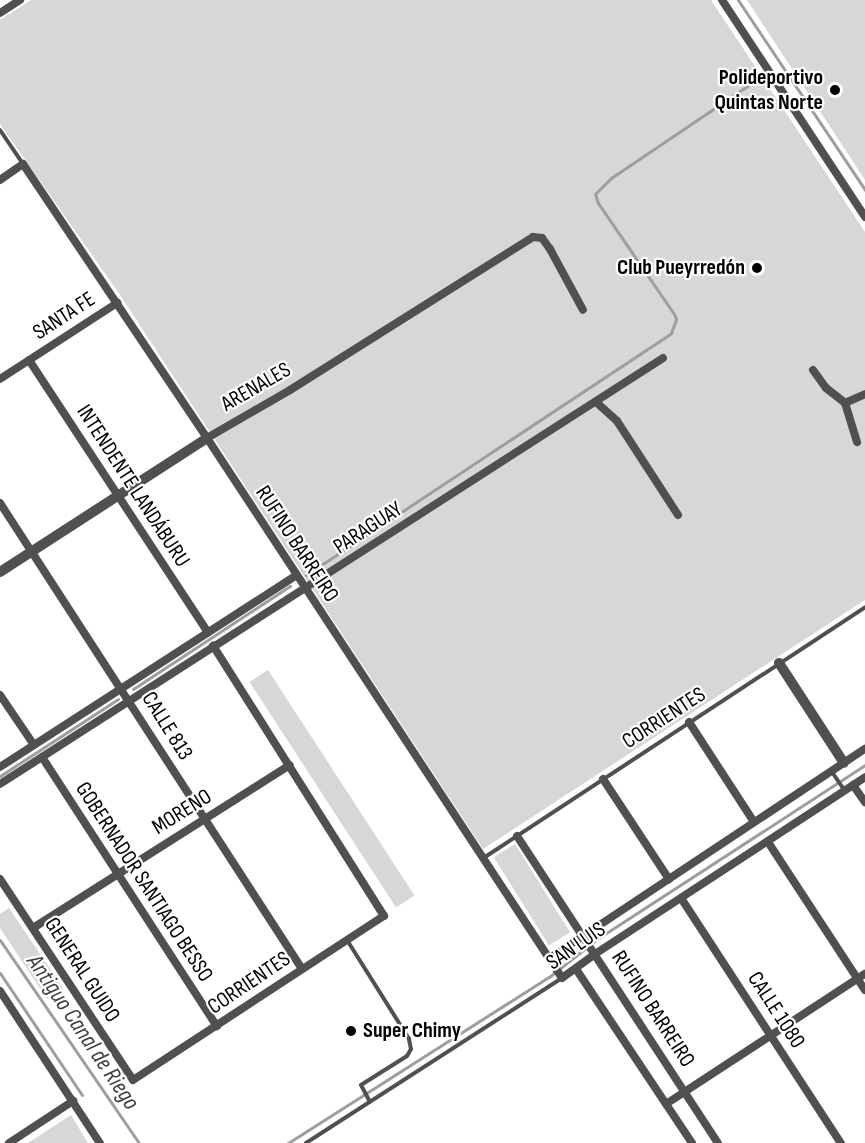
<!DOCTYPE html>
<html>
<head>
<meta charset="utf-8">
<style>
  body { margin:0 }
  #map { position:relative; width:865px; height:1143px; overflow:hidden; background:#fff; font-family:"Sofia Sans Condensed",sans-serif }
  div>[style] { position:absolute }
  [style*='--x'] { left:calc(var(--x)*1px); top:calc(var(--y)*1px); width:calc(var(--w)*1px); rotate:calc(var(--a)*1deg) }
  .green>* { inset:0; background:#d7d7d7; transform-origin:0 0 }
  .stream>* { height:3px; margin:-1.5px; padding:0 1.5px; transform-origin:1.5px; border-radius:1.5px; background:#9e9e9e }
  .service>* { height:4px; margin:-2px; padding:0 2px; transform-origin:2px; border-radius:2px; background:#505050 }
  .minor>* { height:8px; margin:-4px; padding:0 4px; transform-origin:4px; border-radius:4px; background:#505050 }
  .tertiary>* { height:10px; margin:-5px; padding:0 5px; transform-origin:5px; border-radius:5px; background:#505050 }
  .dots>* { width:16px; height:16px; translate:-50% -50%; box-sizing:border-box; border:3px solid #fff; border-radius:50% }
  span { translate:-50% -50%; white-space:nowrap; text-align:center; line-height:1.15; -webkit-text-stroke:4.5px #fff; paint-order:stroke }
  .poi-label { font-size:22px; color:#000; font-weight:700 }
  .right { translate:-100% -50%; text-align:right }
  .left { translate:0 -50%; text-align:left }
  .street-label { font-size:22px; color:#000 }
  .water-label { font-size:24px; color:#3f3f3f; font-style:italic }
</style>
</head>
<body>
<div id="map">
  <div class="green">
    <i style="clip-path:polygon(31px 0,711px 0,865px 232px,865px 600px,483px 849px,118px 292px,0 124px,0 20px)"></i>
    <i style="clip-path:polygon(747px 0,865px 0,865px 180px)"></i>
    <i style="left:268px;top:670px;width:269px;height:22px;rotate:57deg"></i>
    <i style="left:515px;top:844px;width:104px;height:25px;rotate:58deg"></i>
    <i style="clip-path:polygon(9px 908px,63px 988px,47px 999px,0 928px,0 914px)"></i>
    <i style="clip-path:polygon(71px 1115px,88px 1143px,28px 1143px)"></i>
  </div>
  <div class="stream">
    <i style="--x:738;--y:0;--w:229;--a:56.2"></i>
    <i style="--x:306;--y:575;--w:438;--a:-33.5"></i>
    <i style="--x:671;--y:333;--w:15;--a:-70"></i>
    <i style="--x:676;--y:319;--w:5;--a:-112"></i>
    <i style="--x:674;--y:314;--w:135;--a:-124.4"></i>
    <i style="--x:598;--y:203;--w:9;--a:-108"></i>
    <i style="--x:595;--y:194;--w:23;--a:-45"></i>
    <i style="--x:611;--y:178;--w:181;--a:-34"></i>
    <i style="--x:133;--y:689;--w:188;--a:-33.3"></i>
    <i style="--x:0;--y:776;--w:141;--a:-33.1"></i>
    <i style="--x:0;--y:940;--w:246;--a:55.6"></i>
    <i style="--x:0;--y:973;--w:147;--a:56.1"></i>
    <i style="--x:288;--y:1143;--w:309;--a:-32.5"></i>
    <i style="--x:549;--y:977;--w:61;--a:-38.4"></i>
    <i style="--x:597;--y:939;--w:320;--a:-33"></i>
  </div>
  <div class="service">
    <i style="--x:0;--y:130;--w:41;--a:55.9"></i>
    <i style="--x:832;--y:772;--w:22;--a:56"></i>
    <i style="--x:485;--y:857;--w:455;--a:-33.3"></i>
    <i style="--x:347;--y:940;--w:117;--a:57.9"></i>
    <i style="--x:409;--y:1039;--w:10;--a:79"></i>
    <i style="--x:411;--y:1049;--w:8;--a:120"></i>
    <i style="--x:407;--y:1056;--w:54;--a:147.8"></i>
    <i style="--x:361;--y:1085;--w:19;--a:62"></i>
    <i style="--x:306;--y:1143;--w:305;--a:-32.8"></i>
  </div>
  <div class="minor">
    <i style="--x:722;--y:0;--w:260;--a:56.6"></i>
    <i style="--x:0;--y:13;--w:24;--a:-33"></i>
    <i style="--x:0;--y:180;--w:28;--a:-35"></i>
    <i style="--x:23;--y:164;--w:330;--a:56.1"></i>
    <i style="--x:207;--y:438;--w:646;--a:56.68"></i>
    <i style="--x:562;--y:978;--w:41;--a:-36"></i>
    <i style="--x:595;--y:954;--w:323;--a:-33.2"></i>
    <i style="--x:29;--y:360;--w:326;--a:56.7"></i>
    <i style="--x:813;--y:370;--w:22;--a:54"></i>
    <i style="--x:826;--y:388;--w:24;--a:38"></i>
    <i style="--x:845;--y:403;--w:41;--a:72.9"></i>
    <i style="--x:0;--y:379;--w:140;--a:-33"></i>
    <i style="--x:596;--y:402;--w:28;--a:42"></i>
    <i style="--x:617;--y:421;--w:112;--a:57"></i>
    <i style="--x:845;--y:403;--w:22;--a:-24"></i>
    <i style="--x:207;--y:438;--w:96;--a:-30"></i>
    <i style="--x:290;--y:390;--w:287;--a:-32.2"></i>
    <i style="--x:533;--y:237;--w:9;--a:6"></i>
    <i style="--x:542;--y:238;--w:14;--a:54"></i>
    <i style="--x:550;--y:249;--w:69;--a:61.6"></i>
    <i style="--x:0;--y:503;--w:555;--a:57.05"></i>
    <i style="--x:0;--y:695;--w:60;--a:55.8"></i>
    <i style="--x:689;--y:722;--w:119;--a:57"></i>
    <i style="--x:42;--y:757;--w:321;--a:57"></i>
    <i style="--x:0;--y:767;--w:351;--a:-32.9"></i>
    <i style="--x:603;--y:779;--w:120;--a:56.6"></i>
    <i style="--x:0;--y:784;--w:788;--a:-32.72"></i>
    <i style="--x:853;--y:785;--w:21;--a:55"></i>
    <i style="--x:517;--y:836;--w:367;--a:56.8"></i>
    <i style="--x:768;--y:842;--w:177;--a:56.8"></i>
    <i style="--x:0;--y:879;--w:241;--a:56.5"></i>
    <i style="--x:133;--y:1080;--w:300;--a:-33.2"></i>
    <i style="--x:384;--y:916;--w:320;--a:-122.3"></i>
    <i style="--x:681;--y:898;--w:293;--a:56.9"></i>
    <i style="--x:33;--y:928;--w:304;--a:-32.4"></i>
    <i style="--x:550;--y:958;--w:378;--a:-33.6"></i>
    <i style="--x:576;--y:969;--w:209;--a:56.3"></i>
    <i style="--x:0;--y:991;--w:182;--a:56.7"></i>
    <i style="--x:666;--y:1104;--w:238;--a:-33.2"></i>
    <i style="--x:9;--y:1143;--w:77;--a:-33.3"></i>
  </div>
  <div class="tertiary">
    <i style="--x:0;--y:572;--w:247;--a:-32.9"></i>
    <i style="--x:779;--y:663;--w:119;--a:57"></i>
  </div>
  <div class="dots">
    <i style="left:835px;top:90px;background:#000"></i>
    <i style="left:757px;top:268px;background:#000"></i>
    <i style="left:351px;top:1031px;background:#000"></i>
  </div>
  <div class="poi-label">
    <span class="right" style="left:823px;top:90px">Polideportivo<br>Quintas Norte</span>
    <span class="right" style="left:745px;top:268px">Club Pueyrredón</span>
    <span class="left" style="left:363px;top:1031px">Super Chimy</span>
  </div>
  <div class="street-label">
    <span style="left:64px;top:316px;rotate:-33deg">SANTA FE</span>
    <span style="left:256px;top:387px;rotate:-30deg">ARENALES</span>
    <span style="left:133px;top:486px;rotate:57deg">INTENDENTE LANDÁBURU</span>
    <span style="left:368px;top:528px;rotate:-33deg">PARAGUAY</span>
    <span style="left:297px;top:544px;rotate:57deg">RUFINO BARREIRO</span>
    <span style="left:664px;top:718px;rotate:-33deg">CORRIENTES</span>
    <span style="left:167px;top:726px;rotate:58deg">CALLE 813</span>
    <span style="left:182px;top:812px;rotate:-32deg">MORENO</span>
    <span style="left:144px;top:882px;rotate:57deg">GOBERNADOR SANTIAGO BESSO</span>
    <span style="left:576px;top:946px;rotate:-35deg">SAN LUIS</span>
    <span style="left:82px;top:970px;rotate:57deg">GENERAL GUIDO</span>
    <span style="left:249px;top:983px;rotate:-34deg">CORRIENTES</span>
    <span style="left:653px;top:1009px;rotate:57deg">RUFINO BARREIRO</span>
    <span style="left:776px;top:1010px;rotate:57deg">CALLE 1080</span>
  </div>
  <div class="water-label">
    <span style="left:83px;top:1032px;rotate:56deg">Antiguo Canal de Riego</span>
  </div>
</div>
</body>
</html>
